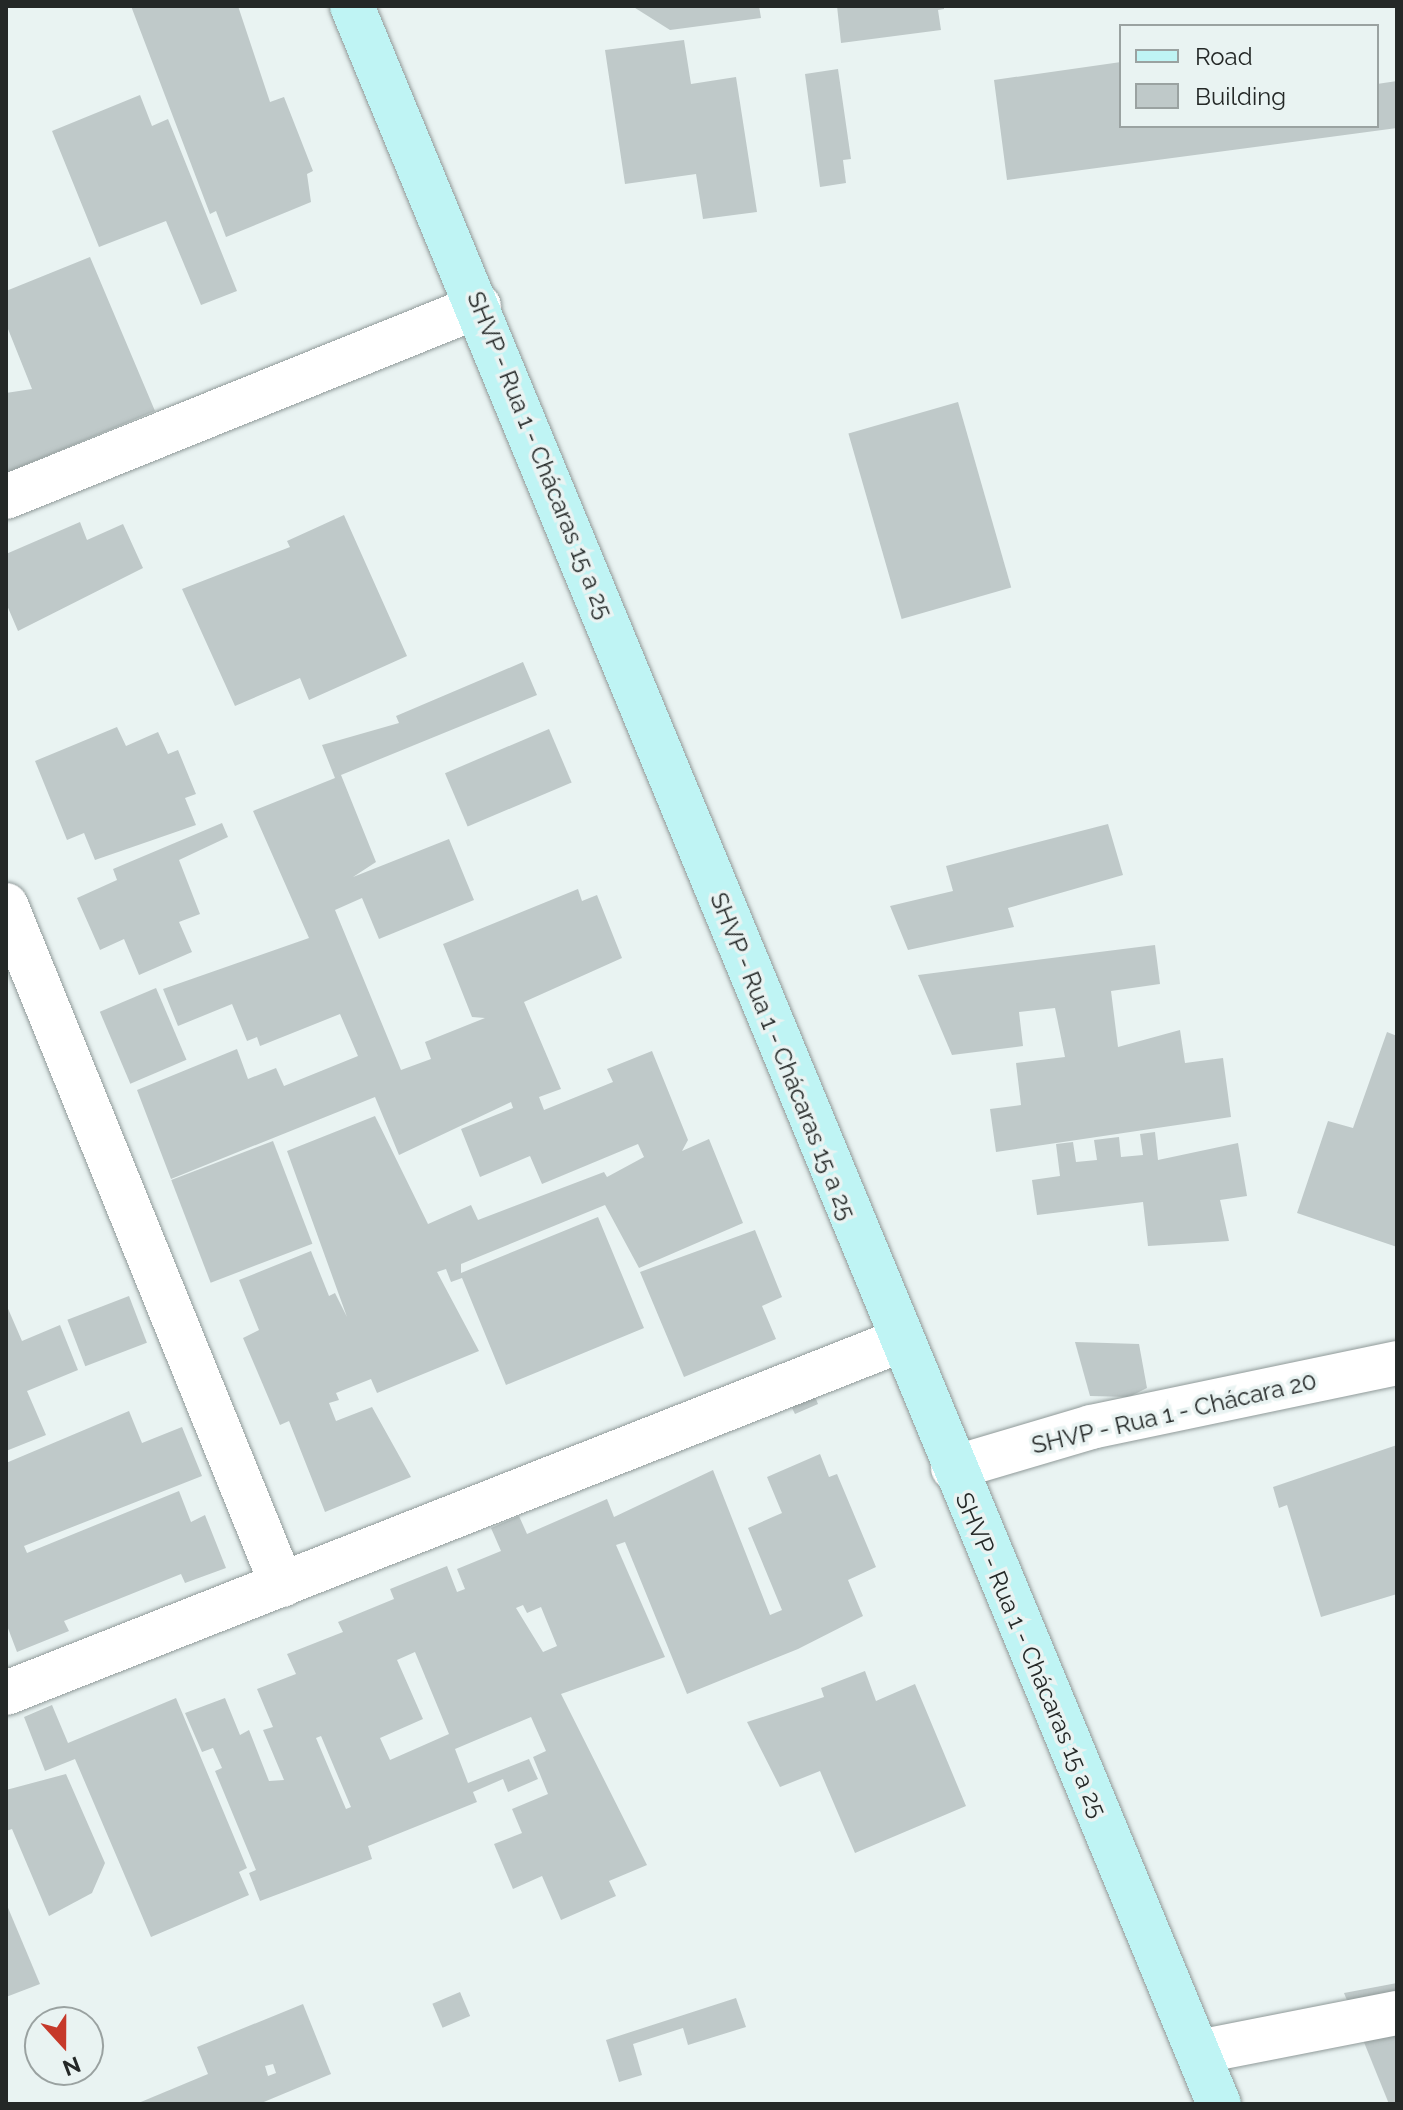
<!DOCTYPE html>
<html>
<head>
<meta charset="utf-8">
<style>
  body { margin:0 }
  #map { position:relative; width:1403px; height:2110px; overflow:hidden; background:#e9f3f2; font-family:Raleway,sans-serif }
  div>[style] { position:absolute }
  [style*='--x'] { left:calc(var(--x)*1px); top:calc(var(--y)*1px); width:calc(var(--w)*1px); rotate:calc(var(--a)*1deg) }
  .building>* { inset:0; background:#bfc9c9; transform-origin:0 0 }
  .roads { filter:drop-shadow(0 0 2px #909a99) drop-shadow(0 0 2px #909a99) }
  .street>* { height:44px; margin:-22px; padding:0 22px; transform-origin:22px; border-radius:22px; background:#fff }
  .secondary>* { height:44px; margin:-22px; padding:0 22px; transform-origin:22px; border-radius:22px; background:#bff4f4 }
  span { translate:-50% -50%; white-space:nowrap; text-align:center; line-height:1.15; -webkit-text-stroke:7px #e9f3f2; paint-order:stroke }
  .street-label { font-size:24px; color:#242827 }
  .frame { position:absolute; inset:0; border:8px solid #242827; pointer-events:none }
  .legend { position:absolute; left:1119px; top:24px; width:260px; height:104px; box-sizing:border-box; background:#e9f3f2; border:2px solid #9aa2a1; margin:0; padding:10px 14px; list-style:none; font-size:24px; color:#242827 }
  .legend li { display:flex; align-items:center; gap:16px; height:40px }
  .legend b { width:40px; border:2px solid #9aa2a1 }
  .north { position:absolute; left:24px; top:2006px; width:80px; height:80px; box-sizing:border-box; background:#e9f3f2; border:2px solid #9aa2a1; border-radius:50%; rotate:159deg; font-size:22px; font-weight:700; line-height:32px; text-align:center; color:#242827 }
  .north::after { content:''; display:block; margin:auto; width:28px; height:36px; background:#c6392a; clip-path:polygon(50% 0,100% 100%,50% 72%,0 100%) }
</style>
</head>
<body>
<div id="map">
  <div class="building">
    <i style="clip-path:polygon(131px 6px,238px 6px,270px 102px,284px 97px,313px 171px,307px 174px,311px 202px,226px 237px,216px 211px,210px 214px)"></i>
    <i style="clip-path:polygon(632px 6px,759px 6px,761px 18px,670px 30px)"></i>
    <i style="clip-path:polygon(837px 6px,944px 6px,944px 9px,938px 10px,941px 30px,841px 43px)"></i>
    <i style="clip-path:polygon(684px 40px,691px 84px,736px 77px,757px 212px,703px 219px,696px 174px,625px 184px,605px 50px)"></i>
    <i style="clip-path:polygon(1121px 62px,1121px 126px,1377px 126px,1377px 84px,1397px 81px,1397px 128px,1007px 180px,994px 80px)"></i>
    <i style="clip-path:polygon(838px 69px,851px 159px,843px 160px,846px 183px,820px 187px,805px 74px)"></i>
    <i style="clip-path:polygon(140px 95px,152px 126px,168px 119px,237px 291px,201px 305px,166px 221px,99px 247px,52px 131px)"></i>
    <i style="clip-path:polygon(90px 257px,155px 411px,6px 473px,6px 393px,32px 389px,6px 324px,6px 291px)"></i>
    <i style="left:958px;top:402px;width:193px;height:114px;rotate:74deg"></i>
    <i style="clip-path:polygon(344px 515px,407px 656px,309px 700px,300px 678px,235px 706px,182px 589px,290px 547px,287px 541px)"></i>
    <i style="clip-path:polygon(80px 522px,87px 540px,123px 524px,143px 568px,18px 631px,6px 603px,6px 554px)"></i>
    <i style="clip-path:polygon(523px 662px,537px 695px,341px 775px,376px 862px,353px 877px,449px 839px,474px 900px,379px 939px,362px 898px,335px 910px,401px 1070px,431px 1059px,425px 1042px,485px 1018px,472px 1017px,443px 944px,578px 889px,582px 901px,597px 895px,622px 958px,524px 1002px,561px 1089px,539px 1097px,544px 1110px,613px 1082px,607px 1069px,652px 1051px,688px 1140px,682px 1151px,709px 1139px,743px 1223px,639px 1268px,605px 1205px,461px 1264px,461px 1273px,598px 1217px,644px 1328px,506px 1385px,462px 1278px,451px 1282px,446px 1269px,437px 1272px,479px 1351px,377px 1393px,371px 1379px,336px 1393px,339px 1400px,329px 1403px,336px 1421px,372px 1407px,411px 1477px,325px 1512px,289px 1421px,280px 1425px,243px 1338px,259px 1330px,239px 1280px,311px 1251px,329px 1296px,335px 1293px,347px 1317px,287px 1151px,375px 1116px,428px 1224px,471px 1205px,478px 1220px,604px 1172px,607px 1177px,644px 1157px,638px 1144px,542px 1184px,530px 1156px,480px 1177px,461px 1129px,513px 1108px,511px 1102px,399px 1155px,375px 1097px,171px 1179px,137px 1090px,237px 1049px,248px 1079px,276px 1068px,284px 1086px,358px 1056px,340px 1014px,260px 1046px,257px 1037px,247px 1041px,232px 1004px,178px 1026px,163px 989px,309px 938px,253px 811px,335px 778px,322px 745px,399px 723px,396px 716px)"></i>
    <i style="clip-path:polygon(117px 727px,126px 746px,158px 732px,168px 754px,178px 750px,196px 794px,185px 798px,196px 825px,95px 860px,84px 833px,67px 840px,35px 761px)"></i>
    <i style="left:549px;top:729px;width:58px;height:113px;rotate:67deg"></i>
    <i style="clip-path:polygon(222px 823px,228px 837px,179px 860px,200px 914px,179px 922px,192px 952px,139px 975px,124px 939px,100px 950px,77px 898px,117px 880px,113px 869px)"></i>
    <i style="clip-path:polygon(1108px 824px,1123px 875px,1008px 908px,1014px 927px,908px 950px,890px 906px,953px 891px,946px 866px)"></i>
    <i style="clip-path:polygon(1155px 945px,1160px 984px,1111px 991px,1118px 1047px,1180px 1030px,1185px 1063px,1223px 1058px,1231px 1117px,996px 1152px,990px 1109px,1021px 1105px,1016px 1063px,1065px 1057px,1055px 1008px,1019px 1012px,1023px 1046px,952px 1055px,918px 975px)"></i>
    <i style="left:156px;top:988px;width:78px;height:61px;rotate:67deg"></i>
    <i style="clip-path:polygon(1387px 1032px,1397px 1036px,1397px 1247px,1297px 1213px,1328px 1121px,1353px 1128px)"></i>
    <i style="clip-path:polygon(1155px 1132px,1158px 1160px,1238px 1143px,1247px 1196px,1220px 1200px,1229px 1241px,1148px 1246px,1143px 1202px,1037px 1215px,1032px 1180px,1060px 1176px,1056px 1144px,1073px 1142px,1076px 1162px,1097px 1160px,1094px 1140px,1119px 1137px,1121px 1157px,1143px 1155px,1140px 1134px)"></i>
    <i style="left:273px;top:1141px;width:110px;height:109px;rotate:69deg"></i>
    <i style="clip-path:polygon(755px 1230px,782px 1297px,762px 1306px,776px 1339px,684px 1377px,640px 1272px)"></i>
    <i style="left:129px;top:1296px;width:50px;height:66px;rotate:69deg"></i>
    <i style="clip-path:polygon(6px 1304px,22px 1341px,60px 1325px,78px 1370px,27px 1391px,46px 1435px,6px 1451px)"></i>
    <i style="clip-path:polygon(1075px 1342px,1139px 1344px,1147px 1388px,1129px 1397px,1090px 1396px)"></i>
    <i style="clip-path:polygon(809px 1382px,818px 1404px,795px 1414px,791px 1406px)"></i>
    <i style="clip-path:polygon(129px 1411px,142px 1443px,182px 1427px,202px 1476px,24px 1546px,27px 1553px,179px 1491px,191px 1522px,205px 1515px,226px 1568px,185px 1583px,181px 1574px,64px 1621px,69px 1631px,17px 1652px,6px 1623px,6px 1463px)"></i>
    <i style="clip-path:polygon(1397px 1445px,1397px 1594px,1321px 1617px,1287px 1505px,1279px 1508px,1273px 1487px)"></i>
    <i style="clip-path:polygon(evenodd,820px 1454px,829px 1477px,837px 1474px,876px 1567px,848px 1580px,863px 1616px,798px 1649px,687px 1694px,625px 1542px,616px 1545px,665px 1657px,561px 1694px,647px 1865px,609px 1881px,616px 1896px,561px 1920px,542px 1876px,513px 1889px,494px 1844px,522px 1833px,512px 1809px,548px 1794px,533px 1757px,546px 1751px,531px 1717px,455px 1749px,468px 1783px,529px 1759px,538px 1779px,508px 1792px,503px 1779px,473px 1792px,477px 1802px,368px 1846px,372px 1859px,260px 1901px,249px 1873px,256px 1870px,215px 1771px,222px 1768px,213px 1748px,202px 1752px,185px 1713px,225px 1698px,240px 1735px,249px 1730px,269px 1781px,284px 1780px,263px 1730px,273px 1727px,257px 1689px,296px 1674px,287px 1654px,343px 1632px,338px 1622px,394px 1599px,390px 1589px,447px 1566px,457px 1592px,465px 1589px,457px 1569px,501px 1551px,491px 1528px,519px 1516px,527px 1534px,607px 1499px,614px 1517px,713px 1470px,770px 1615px,782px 1610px,748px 1528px,782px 1513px,767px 1477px,820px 1454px,523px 1605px,527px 1613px,541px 1607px,557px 1646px,543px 1652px,516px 1608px,523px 1605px,820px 1454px,415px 1652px,449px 1734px,390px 1760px,380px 1738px,423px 1719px,397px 1660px,415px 1652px,820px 1454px,321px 1736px,351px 1807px,346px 1809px,316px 1738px,321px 1736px)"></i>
    <i style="clip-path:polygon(865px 1671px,876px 1701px,915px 1684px,966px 1806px,855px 1853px,820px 1771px,780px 1787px,747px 1722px,824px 1697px,821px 1688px)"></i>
    <i style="clip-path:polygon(176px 1698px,247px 1868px,239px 1872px,249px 1895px,151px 1937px,75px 1759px,45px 1771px,24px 1717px,52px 1705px,68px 1743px)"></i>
    <i style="clip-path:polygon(66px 1774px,105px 1863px,92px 1893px,49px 1916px,12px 1829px,6px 1831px,6px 1790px)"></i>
    <i style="clip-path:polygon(6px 1903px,40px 1984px,6px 1997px)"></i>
    <i style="clip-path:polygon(1397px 1983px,1397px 2104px,1389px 2104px,1344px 1993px)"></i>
    <i style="left:460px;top:1992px;width:26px;height:30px;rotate:67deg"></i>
    <i style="clip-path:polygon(736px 1998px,746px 2027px,688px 2045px,683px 2028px,633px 2044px,642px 2075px,619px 2082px,606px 2040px)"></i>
    <i style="clip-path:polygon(evenodd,303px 2004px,331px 2074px,259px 2104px,136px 2104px,208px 2074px,197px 2047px,303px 2004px,273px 2064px,276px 2073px,268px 2076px,265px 2066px,273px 2064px)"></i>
  </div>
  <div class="roads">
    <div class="street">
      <i style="--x:6;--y:497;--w:510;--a:-21.99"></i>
      <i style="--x:6;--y:905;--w:734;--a:67.91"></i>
      <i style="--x:953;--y:1468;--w:144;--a:-16.5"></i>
      <i style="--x:1091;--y:1427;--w:313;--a:-11.8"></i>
      <i style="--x:6;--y:1693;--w:960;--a:-21.51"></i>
      <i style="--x:1198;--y:2052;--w:203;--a:-11.1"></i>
    </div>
    <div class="secondary">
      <i style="--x:352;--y:6;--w:2270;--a:67.55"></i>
    </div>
  </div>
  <div class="street-label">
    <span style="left:540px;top:455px;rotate:68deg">SHVP - Rua 1 - Chácaras 15 a 25</span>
    <span style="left:783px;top:1056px;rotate:68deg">SHVP - Rua 1 - Chácaras 15 a 25</span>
    <span style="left:1174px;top:1413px;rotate:-13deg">SHVP - Rua 1 - Chácara 20</span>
    <span style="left:1031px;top:1655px;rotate:67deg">SHVP - Rua 1 - Chácaras 15 a 25</span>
  </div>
  <div class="frame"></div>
  <ul class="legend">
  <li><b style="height:10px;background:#bff4f4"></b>Road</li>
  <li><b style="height:22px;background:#bfc9c9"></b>Building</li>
  </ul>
  <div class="north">N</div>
</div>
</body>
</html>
